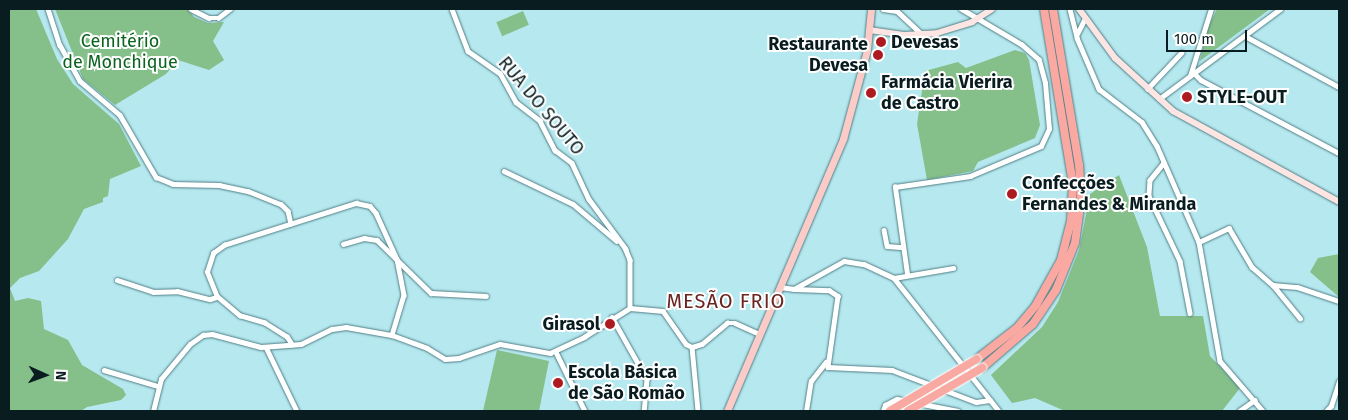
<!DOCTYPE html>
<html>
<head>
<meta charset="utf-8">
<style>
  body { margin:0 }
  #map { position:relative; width:1348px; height:420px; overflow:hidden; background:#b6e8ef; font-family:"Fira Sans",sans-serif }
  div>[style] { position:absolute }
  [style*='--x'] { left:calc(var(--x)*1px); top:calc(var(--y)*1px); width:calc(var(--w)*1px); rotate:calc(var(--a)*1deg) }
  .green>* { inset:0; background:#85bf89; transform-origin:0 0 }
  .roads { filter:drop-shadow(0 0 1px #4f7f85) drop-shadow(0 0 1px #4f7f85) }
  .street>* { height:4.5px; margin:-2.25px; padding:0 2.25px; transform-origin:2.25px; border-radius:2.25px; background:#fff }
  .secondary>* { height:6px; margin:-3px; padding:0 3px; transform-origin:3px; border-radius:3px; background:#fde5e3 }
  .primary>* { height:7px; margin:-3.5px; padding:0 3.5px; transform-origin:3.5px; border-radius:3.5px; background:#fbcbc7 }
  .highway>* { height:8px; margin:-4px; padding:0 4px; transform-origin:4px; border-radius:4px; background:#f9a9a1 }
  .bridges { filter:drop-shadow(0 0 1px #fff) drop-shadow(0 0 1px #fff) }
  .highway-bridge>* { height:8px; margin:-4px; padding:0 4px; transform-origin:4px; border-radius:4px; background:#f9a9a1 }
  .dots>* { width:14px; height:14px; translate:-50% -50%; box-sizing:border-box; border:2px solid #fff; border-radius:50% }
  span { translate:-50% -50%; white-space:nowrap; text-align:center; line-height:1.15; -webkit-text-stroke:4px #fff; paint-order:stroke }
  .park-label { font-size:18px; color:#0b631f }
  .poi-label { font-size:18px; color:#091d20; font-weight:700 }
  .left { translate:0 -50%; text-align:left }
  .right { translate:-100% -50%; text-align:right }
  .street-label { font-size:18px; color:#091d20 }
  .quarter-label { font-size:20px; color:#6a2521; letter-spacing:1px }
  .frame { position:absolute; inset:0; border:10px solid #091d20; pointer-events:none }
  .north { position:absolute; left:20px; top:350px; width:50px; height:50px; -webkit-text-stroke:4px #fff; paint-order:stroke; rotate:92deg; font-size:14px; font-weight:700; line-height:20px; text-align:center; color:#091d20 }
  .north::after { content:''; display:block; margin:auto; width:18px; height:22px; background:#091d20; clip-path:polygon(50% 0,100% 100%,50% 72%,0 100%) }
  .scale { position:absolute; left:1166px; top:30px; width:81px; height:22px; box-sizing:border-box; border:2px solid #091d20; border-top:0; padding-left:6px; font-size:15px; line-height:18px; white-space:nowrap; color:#091d20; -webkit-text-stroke:4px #fff; paint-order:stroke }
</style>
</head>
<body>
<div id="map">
  <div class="green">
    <i style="clip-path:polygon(9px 9px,36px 9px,57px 59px,73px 84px,119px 124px,141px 166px,110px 179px,108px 196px,103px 198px,103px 202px,84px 209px,68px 239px,39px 271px,20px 278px,10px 288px,15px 301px,28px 298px,41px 301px,44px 329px,68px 340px,82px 365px,123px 389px,126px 395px,121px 400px,87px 407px,81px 411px,9px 411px)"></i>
    <i style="clip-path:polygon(55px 9px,188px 9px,194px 17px,208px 23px,224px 22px,213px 41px,224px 60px,209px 70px,178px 60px,166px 74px,115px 105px,83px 79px)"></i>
    <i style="clip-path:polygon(1217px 9px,1270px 9px,1200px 61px,1208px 27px)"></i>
    <i style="left:523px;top:11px;width:15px;height:29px;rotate:67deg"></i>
    <i style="clip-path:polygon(1015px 50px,1025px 53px,1029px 60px,1040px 125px,1035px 138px,978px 162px,973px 171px,927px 180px,917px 124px,925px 71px,958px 62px,966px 68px)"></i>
    <i style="clip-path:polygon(1119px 175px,1147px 247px,1160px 316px,1203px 316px,1210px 356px,1240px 388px,1222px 411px,1065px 411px,1035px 398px,1012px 403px,991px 375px,1042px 327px,1058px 302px,1079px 250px,1090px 194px)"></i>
    <i style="clip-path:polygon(1339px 254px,1339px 297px,1310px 272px,1318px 258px)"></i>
    <i style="clip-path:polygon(497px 350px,549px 361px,539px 411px,483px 411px)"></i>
  </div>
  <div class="roads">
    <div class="street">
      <i style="--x:48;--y:9;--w:38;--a:72"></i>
      <i style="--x:60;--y:45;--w:41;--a:60.9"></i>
      <i style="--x:80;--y:81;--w:52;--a:40.4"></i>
      <i style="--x:120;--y:115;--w:72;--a:59.9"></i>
      <i style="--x:156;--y:177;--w:18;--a:22"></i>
      <i style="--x:173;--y:184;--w:46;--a:1.2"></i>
      <i style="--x:219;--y:185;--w:30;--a:12"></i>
      <i style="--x:248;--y:191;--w:35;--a:22"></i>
      <i style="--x:281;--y:204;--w:10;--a:45"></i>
      <i style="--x:288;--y:211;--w:13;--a:77"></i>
      <i style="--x:191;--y:9;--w:20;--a:27"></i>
      <i style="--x:209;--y:18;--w:9;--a:0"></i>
      <i style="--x:218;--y:18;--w:15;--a:-37"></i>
      <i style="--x:452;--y:9;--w:45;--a:69.1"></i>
      <i style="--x:468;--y:51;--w:39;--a:35"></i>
      <i style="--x:500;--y:73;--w:33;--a:61"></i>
      <i style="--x:516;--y:102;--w:31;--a:38"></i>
      <i style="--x:540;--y:121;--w:33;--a:63"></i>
      <i style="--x:555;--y:150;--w:21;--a:37"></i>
      <i style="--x:572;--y:163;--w:40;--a:65"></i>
      <i style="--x:589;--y:199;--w:62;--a:53.5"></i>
      <i style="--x:883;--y:9;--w:14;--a:8"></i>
      <i style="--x:897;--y:11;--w:35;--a:43"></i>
      <i style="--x:1070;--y:9;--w:30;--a:76"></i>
      <i style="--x:1077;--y:38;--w:56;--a:66.7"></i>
      <i style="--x:1099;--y:89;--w:54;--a:37.5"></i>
      <i style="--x:1142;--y:122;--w:28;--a:58"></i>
      <i style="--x:1157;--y:146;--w:105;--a:66.4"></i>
      <i style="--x:1199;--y:242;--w:121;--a:80"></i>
      <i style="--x:1220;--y:361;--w:66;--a:49.3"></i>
      <i style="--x:1077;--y:34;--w:18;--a:-63"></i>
      <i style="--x:1245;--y:36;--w:107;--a:28.5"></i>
      <i style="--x:1194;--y:73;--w:10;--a:45"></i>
      <i style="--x:1201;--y:80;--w:156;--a:27.9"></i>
      <i style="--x:1190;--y:76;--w:70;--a:-72.6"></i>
      <i style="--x:1147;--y:89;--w:50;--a:-46.6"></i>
      <i style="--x:1159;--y:99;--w:151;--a:-36.6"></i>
      <i style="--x:1164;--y:163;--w:22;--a:129"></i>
      <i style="--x:1150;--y:180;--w:16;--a:94"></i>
      <i style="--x:1149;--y:196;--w:72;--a:64.5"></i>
      <i style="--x:1180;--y:261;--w:53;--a:79.1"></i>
      <i style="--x:504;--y:171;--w:76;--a:25.6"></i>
      <i style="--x:573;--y:204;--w:57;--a:40.1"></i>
      <i style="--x:884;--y:230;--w:16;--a:79"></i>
      <i style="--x:887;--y:246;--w:16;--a:4"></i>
      <i style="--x:1199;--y:242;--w:33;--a:-25"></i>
      <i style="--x:1229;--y:228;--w:45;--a:59.5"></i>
      <i style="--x:1252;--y:267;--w:28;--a:41"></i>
      <i style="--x:1273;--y:285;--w:43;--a:50.7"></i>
      <i style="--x:343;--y:244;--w:22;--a:-16"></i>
      <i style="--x:364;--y:238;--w:13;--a:9"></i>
      <i style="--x:377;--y:240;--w:76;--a:44.5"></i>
      <i style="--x:431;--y:293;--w:55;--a:3.1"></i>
      <i style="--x:625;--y:248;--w:13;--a:67"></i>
      <i style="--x:630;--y:260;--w:48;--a:90"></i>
      <i style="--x:907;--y:274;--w:88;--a:-97.9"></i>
      <i style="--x:895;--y:187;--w:76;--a:-8.3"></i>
      <i style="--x:970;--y:176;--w:77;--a:-22.9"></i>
      <i style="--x:1041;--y:146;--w:19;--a:-65"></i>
      <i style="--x:1049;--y:129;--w:46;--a:-95"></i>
      <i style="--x:1045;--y:83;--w:24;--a:-105"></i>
      <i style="--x:1039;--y:60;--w:23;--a:-139"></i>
      <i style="--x:1022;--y:45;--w:71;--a:-149.5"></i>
      <i style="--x:894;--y:278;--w:60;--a:-9.6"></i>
      <i style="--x:117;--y:280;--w:38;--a:18"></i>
      <i style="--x:153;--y:292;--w:24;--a:-2"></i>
      <i style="--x:177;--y:291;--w:34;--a:14"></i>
      <i style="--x:210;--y:299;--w:7;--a:-16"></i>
      <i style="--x:1273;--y:285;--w:24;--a:5"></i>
      <i style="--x:1297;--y:287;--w:44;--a:18.4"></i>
      <i style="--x:780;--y:287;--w:14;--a:8"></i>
      <i style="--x:794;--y:289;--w:57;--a:-29.2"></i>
      <i style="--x:844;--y:261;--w:20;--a:9"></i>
      <i style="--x:864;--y:264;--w:33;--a:25"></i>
      <i style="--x:894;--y:278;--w:169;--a:51.7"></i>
      <i style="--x:795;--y:289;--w:34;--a:2"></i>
      <i style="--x:829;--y:290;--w:11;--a:34"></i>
      <i style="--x:838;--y:296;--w:72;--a:98"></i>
      <i style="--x:828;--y:367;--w:64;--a:2.7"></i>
      <i style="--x:892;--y:370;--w:90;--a:20.9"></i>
      <i style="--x:976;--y:402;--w:14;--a:-8"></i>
      <i style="--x:612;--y:317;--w:71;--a:60.6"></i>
      <i style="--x:647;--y:379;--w:32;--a:95"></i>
      <i style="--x:292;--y:345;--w:9;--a:-122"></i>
      <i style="--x:287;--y:337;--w:26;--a:-148"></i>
      <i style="--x:265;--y:323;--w:26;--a:-164"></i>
      <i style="--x:240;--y:316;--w:30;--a:-140"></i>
      <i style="--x:217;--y:297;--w:27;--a:-112"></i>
      <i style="--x:207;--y:272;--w:20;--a:-72"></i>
      <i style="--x:213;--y:253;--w:14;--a:-36"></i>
      <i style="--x:224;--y:245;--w:139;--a:-17.7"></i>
      <i style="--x:356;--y:203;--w:14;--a:12"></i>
      <i style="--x:370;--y:206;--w:9;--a:49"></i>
      <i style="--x:376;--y:213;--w:51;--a:65.5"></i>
      <i style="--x:397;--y:259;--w:37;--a:79"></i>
      <i style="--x:404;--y:295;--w:42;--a:106.7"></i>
      <i style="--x:266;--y:347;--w:71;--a:64.2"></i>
      <i style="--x:692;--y:347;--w:64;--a:84.6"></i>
      <i style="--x:556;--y:352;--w:66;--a:63.8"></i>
      <i style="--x:104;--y:370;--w:56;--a:16.5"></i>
      <i style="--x:153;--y:411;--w:33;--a:-76"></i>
      <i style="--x:161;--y:379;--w:45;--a:-50.4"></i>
      <i style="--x:190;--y:344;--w:16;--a:-35"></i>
      <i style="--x:203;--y:335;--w:9;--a:-6"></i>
      <i style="--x:212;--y:334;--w:51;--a:14.9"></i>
      <i style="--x:261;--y:347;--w:40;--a:-4.3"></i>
      <i style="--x:301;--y:344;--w:34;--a:-26"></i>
      <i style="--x:332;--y:329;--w:14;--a:-8"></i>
      <i style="--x:346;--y:327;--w:47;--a:9.9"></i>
      <i style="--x:392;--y:335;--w:37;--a:20"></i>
      <i style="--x:427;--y:348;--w:21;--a:31"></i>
      <i style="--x:445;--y:359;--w:14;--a:-4"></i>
      <i style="--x:459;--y:358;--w:43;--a:-18.9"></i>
      <i style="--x:500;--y:344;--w:51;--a:10.2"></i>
      <i style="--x:550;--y:353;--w:38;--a:-25"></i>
      <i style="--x:584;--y:337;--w:54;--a:-32.2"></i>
      <i style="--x:630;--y:308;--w:33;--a:5"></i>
      <i style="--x:663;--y:311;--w:40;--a:55.1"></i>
      <i style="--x:686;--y:344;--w:7;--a:27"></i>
      <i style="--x:692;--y:347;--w:10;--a:-17"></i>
      <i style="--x:702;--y:344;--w:33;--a:-40"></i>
      <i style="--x:727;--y:323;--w:8;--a:0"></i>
      <i style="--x:735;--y:323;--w:27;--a:24"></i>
      <i style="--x:806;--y:411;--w:30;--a:-81"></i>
      <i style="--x:811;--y:381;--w:24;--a:-52"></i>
      <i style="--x:883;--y:411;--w:6;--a:-72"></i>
      <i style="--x:885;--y:405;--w:13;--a:-27"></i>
      <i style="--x:897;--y:399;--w:62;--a:11.1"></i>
      <i style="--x:1239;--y:411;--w:19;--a:-35"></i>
      <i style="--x:1326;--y:411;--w:7;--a:-45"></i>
      <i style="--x:1331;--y:406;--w:26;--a:-72"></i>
    </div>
    <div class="secondary">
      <i style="--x:1079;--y:9;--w:61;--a:53.7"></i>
      <i style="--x:1115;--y:58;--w:79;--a:42.4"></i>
      <i style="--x:1173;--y:111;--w:189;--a:28.7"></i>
      <i style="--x:869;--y:30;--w:35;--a:8"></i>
      <i style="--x:904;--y:35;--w:33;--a:-3"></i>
      <i style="--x:937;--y:33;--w:37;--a:-17"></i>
      <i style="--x:972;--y:22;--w:24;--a:-33"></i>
    </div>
    <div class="primary">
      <i style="--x:727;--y:411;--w:296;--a:-66.9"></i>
      <i style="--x:843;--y:139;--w:92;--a:-74.9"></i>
      <i style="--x:867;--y:50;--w:41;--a:-84.4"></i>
    </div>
    <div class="highway">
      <i style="--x:977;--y:359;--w:51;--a:-37.8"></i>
      <i style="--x:1017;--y:328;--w:30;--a:-50"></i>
      <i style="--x:1036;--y:305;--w:51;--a:-60.9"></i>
      <i style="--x:1061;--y:260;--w:40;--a:-75.6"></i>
      <i style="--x:1071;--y:221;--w:37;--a:-87"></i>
      <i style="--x:1073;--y:184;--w:177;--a:-99.4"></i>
      <i style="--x:982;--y:368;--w:67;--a:-40.8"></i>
      <i style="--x:1033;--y:324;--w:41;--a:-55.9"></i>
      <i style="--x:1056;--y:290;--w:51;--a:-68"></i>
      <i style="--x:1075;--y:243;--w:43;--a:-82.1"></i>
      <i style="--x:1081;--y:200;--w:35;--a:-93"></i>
      <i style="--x:1079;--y:165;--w:158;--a:-99.5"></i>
    </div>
  </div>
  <div class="bridges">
    <div class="highway-bridge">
      <i style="--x:890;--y:411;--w:101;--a:-30.9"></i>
      <i style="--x:908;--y:411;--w:86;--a:-30.2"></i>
    </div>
  </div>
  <div class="dots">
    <i style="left:881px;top:42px;background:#ad1b20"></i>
    <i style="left:878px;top:55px;background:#ad1b20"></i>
    <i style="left:871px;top:93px;background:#ad1b20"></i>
    <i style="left:1187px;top:97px;background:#ad1b20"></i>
    <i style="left:1012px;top:194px;background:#ad1b20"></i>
    <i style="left:610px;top:324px;background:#ad1b20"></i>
    <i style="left:558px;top:383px;background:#ad1b20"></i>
  </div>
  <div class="park-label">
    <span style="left:120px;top:52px">Cemitério<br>de Monchique</span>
  </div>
  <div class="poi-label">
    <span class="left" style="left:891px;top:42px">Devesas</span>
    <span class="right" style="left:868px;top:55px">Restaurante<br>Devesa</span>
    <span class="left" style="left:881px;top:93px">Farmácia Vierira<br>de Castro</span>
    <span class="left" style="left:1197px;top:97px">STYLE-OUT</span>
    <span class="left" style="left:1022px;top:194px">Confecções<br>Fernandes &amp; Miranda</span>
    <span class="right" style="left:600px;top:324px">Girasol</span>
    <span class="left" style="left:568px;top:383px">Escola Básica<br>de São Romão</span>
  </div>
  <div class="street-label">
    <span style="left:541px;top:106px;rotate:50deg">RUA DO SOUTO</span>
  </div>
  <div class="quarter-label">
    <span style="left:726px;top:301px">MESÃO FRIO</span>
  </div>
  <div class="frame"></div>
  <div class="north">N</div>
  <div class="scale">100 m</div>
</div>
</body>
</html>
